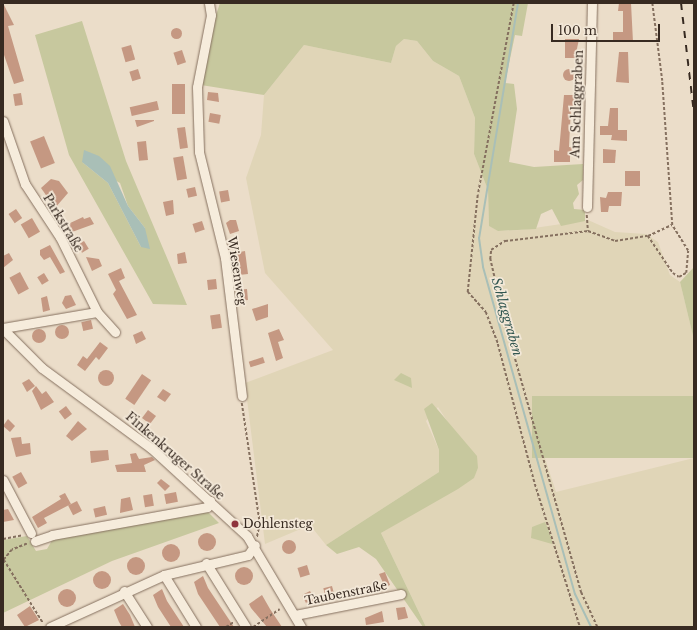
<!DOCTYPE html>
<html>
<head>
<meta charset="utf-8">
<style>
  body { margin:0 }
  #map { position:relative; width:697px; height:630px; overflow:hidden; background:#ebddc9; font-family:"Libre Baskerville",serif }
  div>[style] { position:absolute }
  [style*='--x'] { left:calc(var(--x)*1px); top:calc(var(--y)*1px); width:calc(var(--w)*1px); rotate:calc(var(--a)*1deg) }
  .farmland>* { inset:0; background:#e0d5b7 }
  .green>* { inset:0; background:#c7c89e; transform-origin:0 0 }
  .water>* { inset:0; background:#a9bfb7 }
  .stream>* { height:2px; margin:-1px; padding:0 1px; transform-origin:1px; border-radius:1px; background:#a9bfb7 }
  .building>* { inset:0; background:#c59882; transform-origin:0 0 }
  .round { border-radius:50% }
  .path>* { height:1.5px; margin-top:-0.75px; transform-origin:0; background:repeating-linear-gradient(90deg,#85705f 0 3px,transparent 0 5px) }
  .roads { filter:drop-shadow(0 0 1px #85705f) drop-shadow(0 0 1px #85705f) }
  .minor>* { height:9px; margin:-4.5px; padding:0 4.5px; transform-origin:4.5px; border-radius:4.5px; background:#f6ecdc }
  .rail>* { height:2px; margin-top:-1px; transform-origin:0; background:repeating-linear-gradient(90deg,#372a21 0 7px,transparent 0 14px) }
  .dots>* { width:11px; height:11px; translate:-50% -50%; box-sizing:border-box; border:2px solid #f3e8d8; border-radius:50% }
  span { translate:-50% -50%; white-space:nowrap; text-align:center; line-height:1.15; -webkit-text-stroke:3.5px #f3e8d8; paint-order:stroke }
  .street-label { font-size:12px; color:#372a21 }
  .poi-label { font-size:12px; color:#372a21 }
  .left { translate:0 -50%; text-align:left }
  .water-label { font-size:13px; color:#325650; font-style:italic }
  .frame { position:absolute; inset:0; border:4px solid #372a21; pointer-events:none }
  .scale { position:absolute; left:551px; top:24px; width:109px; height:18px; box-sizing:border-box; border:2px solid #372a21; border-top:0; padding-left:5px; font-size:12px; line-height:14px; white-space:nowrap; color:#372a21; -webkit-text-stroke:3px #f3e8d8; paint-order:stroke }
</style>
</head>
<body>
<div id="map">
  <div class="farmland">
    <i style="clip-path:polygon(404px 39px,417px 41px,433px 61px,459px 76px,475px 118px,474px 154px,488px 190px,489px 226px,499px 231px,521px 230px,588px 220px,615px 232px,646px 234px,658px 242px,670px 275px,680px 282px,694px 340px,694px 396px,537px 434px,556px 492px,694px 458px,694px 627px,426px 627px,381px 533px,474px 477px,478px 468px,438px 407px,426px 421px,439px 450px,439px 472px,326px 545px,310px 525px,265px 544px,245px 383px,333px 350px,265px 273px,246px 178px,261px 135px,264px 95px,304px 45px,391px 63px,396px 46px)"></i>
  </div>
  <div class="green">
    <i style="clip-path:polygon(220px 3px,528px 3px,522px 36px,515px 35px,505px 83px,514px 84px,517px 109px,509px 162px,534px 167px,583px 164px,583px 180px,577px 185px,579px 194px,573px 203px,574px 209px,585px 210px,585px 221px,561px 226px,552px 209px,541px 214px,536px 229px,498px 231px,489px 226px,488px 190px,474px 154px,475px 118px,459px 76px,433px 61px,417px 41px,404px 39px,396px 46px,391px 63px,304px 45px,264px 95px,201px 85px,208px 39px)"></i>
    <i style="clip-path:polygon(evenodd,82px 21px,126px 161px,187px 305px,153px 304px,69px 155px,35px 35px,82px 21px,82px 162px,120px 183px,128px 206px,145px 228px,141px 247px,108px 183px,82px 162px)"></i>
    <i style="clip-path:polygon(694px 267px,694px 340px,680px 282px)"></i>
    <i style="clip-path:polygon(401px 373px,411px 378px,412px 388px,394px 380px)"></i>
    <i style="left:694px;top:396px;width:62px;height:162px;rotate:90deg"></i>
    <i style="clip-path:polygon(432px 403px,477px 456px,478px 468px,474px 478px,458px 489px,381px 533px,426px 627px,423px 627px,376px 559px,359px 547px,337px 554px,326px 545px,439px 472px,439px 450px,424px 409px)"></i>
    <i style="clip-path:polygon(206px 510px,219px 523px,112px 561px,3px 613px,3px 540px,27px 536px,36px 551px,47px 549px,54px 537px)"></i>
    <i style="clip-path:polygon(545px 522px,552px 538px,552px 544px,531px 538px,532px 527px)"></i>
  </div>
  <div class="water">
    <i style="clip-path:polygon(84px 150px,99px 156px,110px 166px,128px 206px,145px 228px,150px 249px,141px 247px,108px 183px,82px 162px)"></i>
  </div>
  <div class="stream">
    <i style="--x:518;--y:3;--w:238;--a:99.4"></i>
    <i style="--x:479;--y:238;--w:29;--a:82"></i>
    <i style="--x:483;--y:267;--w:340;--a:74.3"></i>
    <i style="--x:575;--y:594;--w:37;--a:64"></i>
  </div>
  <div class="building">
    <i style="clip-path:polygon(3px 3px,14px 25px,8px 26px,24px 81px,14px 84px,3px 52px)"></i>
    <i style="clip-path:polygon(619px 3px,631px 3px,633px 42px,613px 40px,613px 32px,623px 32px,623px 11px,618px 11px)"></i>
    <i class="round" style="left:170.5px;top:27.5px;width:11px;height:11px"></i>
    <i style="clip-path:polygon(565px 39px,579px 39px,575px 58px,565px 58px)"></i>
    <i style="left:131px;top:45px;width:15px;height:10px;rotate:74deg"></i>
    <i style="left:182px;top:50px;width:13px;height:9px;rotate:72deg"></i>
    <i style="clip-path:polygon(619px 52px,628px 52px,629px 83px,616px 82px)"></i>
    <i class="round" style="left:563px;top:69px;width:12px;height:12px"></i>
    <i style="left:138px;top:69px;width:10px;height:9px;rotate:73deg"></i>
    <i style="left:172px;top:84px;width:13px;height:30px"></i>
    <i style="clip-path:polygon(208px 92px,218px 93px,219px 102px,207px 100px)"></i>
    <i style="left:21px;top:93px;width:12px;height:8px;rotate:81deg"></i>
    <i style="clip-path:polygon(564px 95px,576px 95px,576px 107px,571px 107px,569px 147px,576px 148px,575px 153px,570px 153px,570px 162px,554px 162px,554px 150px,559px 151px)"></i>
    <i style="left:157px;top:101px;width:9px;height:28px;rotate:77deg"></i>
    <i style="clip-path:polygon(610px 108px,618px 108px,618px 130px,627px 130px,627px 141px,611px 140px,612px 135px,600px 135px,600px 126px,608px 126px)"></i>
    <i style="left:210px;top:113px;width:11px;height:9px;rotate:10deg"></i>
    <i style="clip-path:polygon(135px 120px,154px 120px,154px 121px,137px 127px)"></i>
    <i style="left:185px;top:127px;width:21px;height:8px;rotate:82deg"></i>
    <i style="left:44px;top:136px;width:29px;height:15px;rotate:68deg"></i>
    <i style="left:146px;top:141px;width:19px;height:9px;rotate:84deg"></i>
    <i style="clip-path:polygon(603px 149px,616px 150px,615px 163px,603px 163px)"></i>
    <i style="left:183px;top:156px;width:23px;height:10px;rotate:80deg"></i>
    <i style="left:625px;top:171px;width:15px;height:15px"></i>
    <i style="clip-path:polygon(51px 179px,59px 181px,68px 193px,55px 208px,41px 188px)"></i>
    <i style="left:195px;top:187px;width:9px;height:9px;rotate:77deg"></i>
    <i style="left:228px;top:190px;width:11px;height:9px;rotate:80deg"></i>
    <i style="clip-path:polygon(608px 192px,622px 192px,621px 206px,609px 206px,608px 212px,601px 212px,600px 197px,606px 198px)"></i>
    <i style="clip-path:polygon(173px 200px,174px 214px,166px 216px,163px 202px)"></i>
    <i style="left:16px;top:209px;width:11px;height:9px;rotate:56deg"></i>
    <i style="clip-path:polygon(83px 217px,84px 219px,90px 217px,94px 224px,72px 232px,68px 224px)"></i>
    <i style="left:32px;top:218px;width:16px;height:13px;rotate:60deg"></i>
    <i style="clip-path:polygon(230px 220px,236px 220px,239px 231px,230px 234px,226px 223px)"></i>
    <i style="left:202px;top:221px;width:9px;height:10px;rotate:72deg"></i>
    <i style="left:84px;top:241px;width:9px;height:8px;rotate:58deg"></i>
    <i style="clip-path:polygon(50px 245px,65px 272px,60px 274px,50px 257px,44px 260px,40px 255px,40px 250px)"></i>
    <i style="clip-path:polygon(245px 251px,248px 274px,239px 275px,234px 253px)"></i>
    <i style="clip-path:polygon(185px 252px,187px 263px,178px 264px,177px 254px)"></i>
    <i style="clip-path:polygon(9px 253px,13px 260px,3px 268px,3px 256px)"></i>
    <i style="clip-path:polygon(86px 257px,99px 259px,102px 266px,92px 271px)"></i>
    <i style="clip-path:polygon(121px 268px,125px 278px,119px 281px,137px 315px,127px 319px,113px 294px,116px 290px,108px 274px)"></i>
    <i style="left:20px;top:272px;width:19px;height:12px;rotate:62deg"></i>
    <i style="left:44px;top:273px;width:9px;height:8px;rotate:58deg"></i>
    <i style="left:216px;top:279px;width:10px;height:9px;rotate:84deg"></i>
    <i style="left:247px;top:289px;width:11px;height:8px;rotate:85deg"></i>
    <i style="clip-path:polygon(71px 295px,76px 305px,66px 309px,62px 303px,65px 296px)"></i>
    <i style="clip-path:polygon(47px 296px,50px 310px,43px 312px,41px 298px)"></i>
    <i style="clip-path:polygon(268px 304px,268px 317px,256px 321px,252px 309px)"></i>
    <i style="left:220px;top:314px;width:14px;height:10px;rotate:82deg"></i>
    <i style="left:91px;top:320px;width:9px;height:10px;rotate:77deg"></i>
    <i class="round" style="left:55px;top:325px;width:14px;height:14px"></i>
    <i class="round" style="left:32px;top:329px;width:14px;height:14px"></i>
    <i style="clip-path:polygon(279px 329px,284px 340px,278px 342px,283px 358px,276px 361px,268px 333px)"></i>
    <i style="clip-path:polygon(142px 331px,146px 339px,136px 344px,133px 335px)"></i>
    <i style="clip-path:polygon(100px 342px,108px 348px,99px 360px,96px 357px,85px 371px,77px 365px,83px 356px,87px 359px)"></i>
    <i style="left:263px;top:357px;width:6px;height:15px;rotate:72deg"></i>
    <i class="round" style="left:98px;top:370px;width:16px;height:16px"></i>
    <i style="left:142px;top:374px;width:11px;height:30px;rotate:34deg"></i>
    <i style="clip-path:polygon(29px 379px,35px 386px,27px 392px,22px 383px)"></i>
    <i style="clip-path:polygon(36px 386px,42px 394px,46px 391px,54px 402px,41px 410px,32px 391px)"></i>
    <i style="clip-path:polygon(163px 389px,171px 394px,165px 402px,157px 397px)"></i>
    <i style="left:66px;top:406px;width:10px;height:9px;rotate:53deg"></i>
    <i style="left:148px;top:410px;width:10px;height:10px;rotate:37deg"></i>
    <i style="clip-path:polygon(8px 419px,15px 426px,10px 432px,3px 426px)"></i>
    <i style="clip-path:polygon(78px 421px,87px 429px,72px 441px,66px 436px)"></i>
    <i style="clip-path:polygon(21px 437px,22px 444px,30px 443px,31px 454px,16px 457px,11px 438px)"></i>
    <i style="clip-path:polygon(108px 450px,109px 460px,91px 463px,90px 451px)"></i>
    <i style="clip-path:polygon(136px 453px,139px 459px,152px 457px,155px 460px,144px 465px,146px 472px,117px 472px,115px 465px,132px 463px,130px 454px)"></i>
    <i style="left:21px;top:472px;width:13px;height:10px;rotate:61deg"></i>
    <i style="clip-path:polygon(161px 479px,170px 486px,165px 491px,157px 483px)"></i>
    <i style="left:176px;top:492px;width:10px;height:12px;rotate:79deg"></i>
    <i style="clip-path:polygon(65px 493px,71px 504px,44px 518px,47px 523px,38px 528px,32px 517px,61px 499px,59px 496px)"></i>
    <i style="left:152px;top:494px;width:12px;height:9px;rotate:81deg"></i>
    <i style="clip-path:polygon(130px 497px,133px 510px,120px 513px,121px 499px)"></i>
    <i style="left:77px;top:501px;width:11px;height:10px;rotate:63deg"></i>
    <i style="left:105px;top:506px;width:9px;height:12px;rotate:77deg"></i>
    <i style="clip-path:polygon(8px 509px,14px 520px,3px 522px,3px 510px)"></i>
    <i class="round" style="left:198px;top:533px;width:18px;height:18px"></i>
    <i class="round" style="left:282px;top:540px;width:14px;height:14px"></i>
    <i class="round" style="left:162px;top:544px;width:18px;height:18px"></i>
    <i class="round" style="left:127px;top:557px;width:18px;height:18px"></i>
    <i style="left:307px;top:565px;width:10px;height:10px;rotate:73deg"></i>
    <i class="round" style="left:235px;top:567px;width:18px;height:18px"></i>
    <i class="round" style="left:93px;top:571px;width:18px;height:18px"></i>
    <i style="clip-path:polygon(385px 572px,390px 585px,385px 587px,379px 574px)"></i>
    <i style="clip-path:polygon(203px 576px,208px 588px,234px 627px,220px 627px,198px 594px,194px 582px)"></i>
    <i style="left:332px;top:586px;width:11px;height:9px;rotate:75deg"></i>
    <i style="clip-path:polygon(162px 589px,167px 601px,184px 627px,171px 627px,158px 607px,153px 595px)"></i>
    <i class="round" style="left:58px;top:589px;width:18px;height:18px"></i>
    <i style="left:310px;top:591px;width:11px;height:9px;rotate:63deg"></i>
    <i style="clip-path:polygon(262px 595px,270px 609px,282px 627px,267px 627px,251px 608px,249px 604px)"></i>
    <i style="clip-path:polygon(123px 604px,130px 615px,135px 627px,122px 627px,119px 622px,114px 610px)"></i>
    <i style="clip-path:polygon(30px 606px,39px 620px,25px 627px,17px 615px)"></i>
    <i style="clip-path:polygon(405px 607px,408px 618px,398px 620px,396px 608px)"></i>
    <i style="clip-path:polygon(382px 611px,384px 622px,366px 625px,365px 618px)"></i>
  </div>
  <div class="path">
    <i style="--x:514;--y:3;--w:195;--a:100.6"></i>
    <i style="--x:478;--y:195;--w:98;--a:95.9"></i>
    <i style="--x:468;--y:292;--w:27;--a:48"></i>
    <i style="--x:486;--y:312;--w:34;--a:69"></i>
    <i style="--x:498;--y:344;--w:145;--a:75.2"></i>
    <i style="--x:535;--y:484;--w:150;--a:72.5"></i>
    <i style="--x:587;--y:215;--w:16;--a:86"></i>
    <i style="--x:648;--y:236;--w:45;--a:56"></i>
    <i style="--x:673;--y:273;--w:7;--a:34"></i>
    <i style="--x:679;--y:277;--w:8;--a:-30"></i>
    <i style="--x:686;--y:273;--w:22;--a:-85"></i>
    <i style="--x:688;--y:251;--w:31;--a:-122"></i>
    <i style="--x:672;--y:225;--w:144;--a:-94"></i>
    <i style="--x:662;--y:81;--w:79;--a:-97.3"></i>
    <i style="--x:242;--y:403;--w:122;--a:81.5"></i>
    <i style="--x:260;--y:524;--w:14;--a:102"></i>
    <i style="--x:3;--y:539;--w:20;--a:-11"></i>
    <i style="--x:27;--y:544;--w:16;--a:158"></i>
    <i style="--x:12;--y:550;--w:13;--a:129"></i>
    <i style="--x:4;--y:560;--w:74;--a:58.2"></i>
    <i style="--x:4;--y:627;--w:1;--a:0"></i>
    <i style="--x:226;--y:627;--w:9;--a:-32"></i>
    <i style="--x:253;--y:627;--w:32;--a:-34"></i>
    <i style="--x:597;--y:627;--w:38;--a:-115"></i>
    <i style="--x:581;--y:593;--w:284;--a:-105.8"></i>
    <i style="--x:504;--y:320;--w:63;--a:-102.9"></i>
    <i style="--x:490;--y:259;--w:9;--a:-84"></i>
    <i style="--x:491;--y:250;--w:17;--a:-33"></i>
    <i style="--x:505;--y:241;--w:84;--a:-6.9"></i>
    <i style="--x:588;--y:231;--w:29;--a:20"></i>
    <i style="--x:615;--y:241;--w:33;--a:-9"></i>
    <i style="--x:648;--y:236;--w:26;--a:-25"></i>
  </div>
  <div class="roads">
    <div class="minor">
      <i style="--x:209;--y:3;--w:12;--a:81"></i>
      <i style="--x:211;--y:15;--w:73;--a:101"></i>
      <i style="--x:197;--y:87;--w:65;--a:88.2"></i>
      <i style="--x:199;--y:152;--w:109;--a:76.2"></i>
      <i style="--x:225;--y:258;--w:139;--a:83"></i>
      <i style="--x:3;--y:121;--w:67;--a:70.8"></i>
      <i style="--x:25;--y:184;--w:64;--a:56.6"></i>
      <i style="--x:60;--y:237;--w:84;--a:63.7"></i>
      <i style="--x:97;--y:312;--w:27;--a:48"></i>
      <i style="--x:587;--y:207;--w:204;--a:-88.6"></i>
      <i style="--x:3;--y:328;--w:95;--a:-9.7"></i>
      <i style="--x:3;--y:329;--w:55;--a:45"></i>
      <i style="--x:42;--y:368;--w:135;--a:36.3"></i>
      <i style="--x:151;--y:448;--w:130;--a:42.5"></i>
      <i style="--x:247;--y:536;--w:106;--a:59.3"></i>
      <i style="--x:3;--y:480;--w:60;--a:62.2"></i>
      <i style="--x:35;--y:541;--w:18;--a:-19"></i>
      <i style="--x:52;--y:535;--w:158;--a:-10.2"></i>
      <i style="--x:207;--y:507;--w:7;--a:-63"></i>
      <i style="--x:206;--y:563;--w:75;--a:58"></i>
      <i style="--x:164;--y:575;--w:61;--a:58.4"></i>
      <i style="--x:124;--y:591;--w:43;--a:57.4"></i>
      <i style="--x:295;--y:615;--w:108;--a:-11.2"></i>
      <i style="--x:50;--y:627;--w:125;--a:-24.5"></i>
      <i style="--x:164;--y:575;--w:86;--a:-13.4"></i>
      <i style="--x:248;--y:555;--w:12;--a:-55"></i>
    </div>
  </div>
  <div class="rail">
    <i style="--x:681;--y:3;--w:111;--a:83.3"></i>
  </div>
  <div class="dots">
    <i style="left:235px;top:524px;background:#8f353e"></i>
  </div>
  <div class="street-label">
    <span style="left:577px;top:104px;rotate:-88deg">Am Schlaggraben</span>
    <span style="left:63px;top:223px;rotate:59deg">Parkstraße</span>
    <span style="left:237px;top:271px;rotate:81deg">Wiesenweg</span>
    <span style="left:175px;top:456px;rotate:41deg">Finkenkruger Straße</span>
    <span style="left:346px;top:593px;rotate:-11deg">Taubenstraße</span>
  </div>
  <div class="poi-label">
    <span class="left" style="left:243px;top:524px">Dohlensteg</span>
  </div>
  <div class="water-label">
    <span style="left:506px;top:317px;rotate:74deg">Schlaggraben</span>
  </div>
  <div class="frame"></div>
  <div class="scale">100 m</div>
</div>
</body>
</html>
